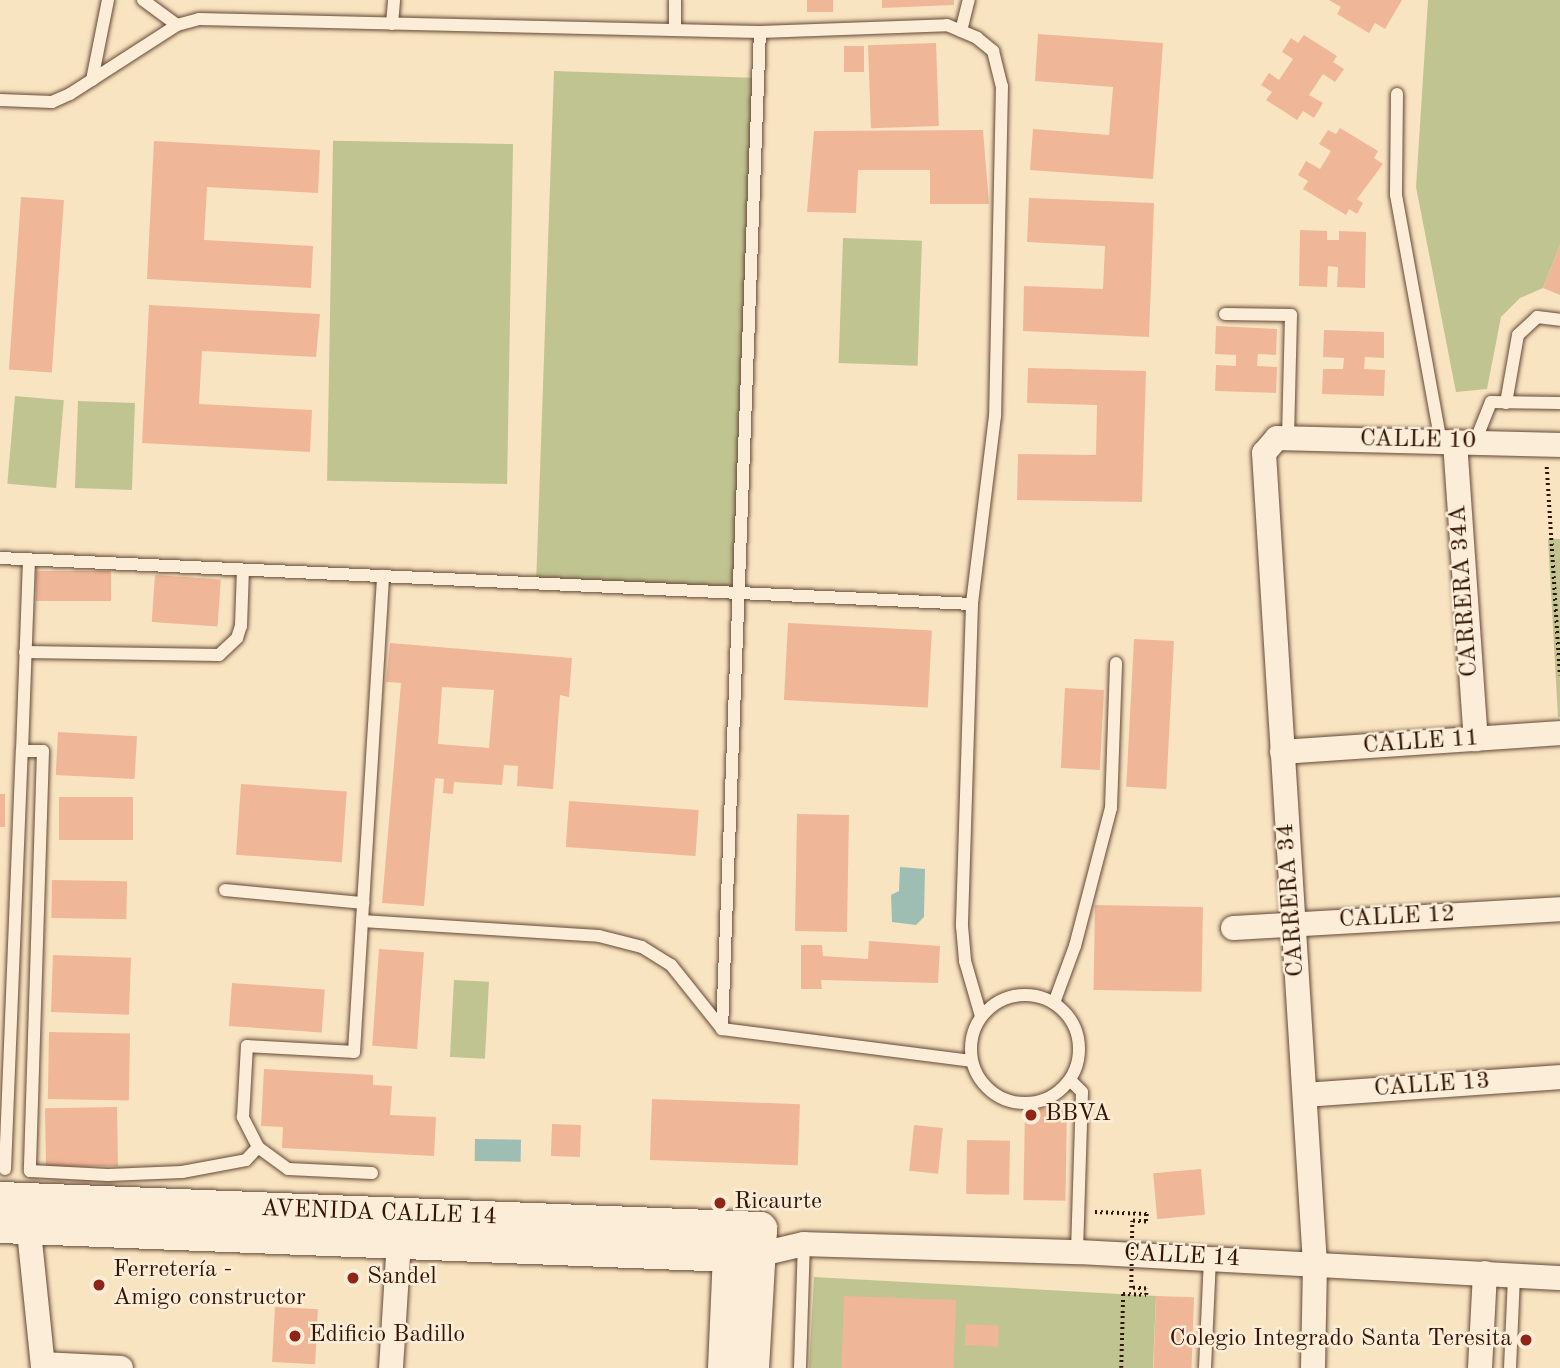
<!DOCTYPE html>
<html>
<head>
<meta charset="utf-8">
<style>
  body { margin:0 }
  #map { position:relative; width:1560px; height:1368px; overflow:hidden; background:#f9e4c1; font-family:"Old Standard TT",serif }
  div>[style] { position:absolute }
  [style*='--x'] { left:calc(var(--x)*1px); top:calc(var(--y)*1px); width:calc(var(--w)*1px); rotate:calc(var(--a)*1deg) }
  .green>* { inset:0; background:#c0c491; transform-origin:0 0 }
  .water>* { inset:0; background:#9ebeb4; transform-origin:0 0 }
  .building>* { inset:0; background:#efb797; transform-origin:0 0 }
  .path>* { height:3.5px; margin-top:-1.75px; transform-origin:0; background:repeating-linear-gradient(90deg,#331407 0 2px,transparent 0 5.5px) }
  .roads { filter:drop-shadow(0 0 2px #644836) drop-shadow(0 0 2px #644836) }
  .service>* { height:12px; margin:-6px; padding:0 6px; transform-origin:6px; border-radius:6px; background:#fbedd7 }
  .service>.ring { margin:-6px; padding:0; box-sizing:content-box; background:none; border:12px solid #fbedd7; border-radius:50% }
  .minor>* { height:24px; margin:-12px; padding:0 12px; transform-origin:12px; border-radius:12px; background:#fbedd7 }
  .secondary>* { height:35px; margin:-17.5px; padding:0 17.5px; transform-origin:17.5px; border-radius:17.5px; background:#fbedd7 }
  .path-bridge>* { height:3.5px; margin-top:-1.75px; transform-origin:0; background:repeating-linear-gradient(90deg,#331407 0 2px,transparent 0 5.5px) }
  .dots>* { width:19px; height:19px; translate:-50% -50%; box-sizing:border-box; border:4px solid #fbedd7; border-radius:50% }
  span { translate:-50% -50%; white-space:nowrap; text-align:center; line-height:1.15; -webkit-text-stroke:5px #fbedd7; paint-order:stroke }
  .street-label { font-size:24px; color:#331407 }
  .poi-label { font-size:24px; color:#331407 }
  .left { translate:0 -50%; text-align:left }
  .right { translate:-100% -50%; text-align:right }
</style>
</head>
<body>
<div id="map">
  <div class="green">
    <i style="clip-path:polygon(1428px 0,1560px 0,1560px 245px,1543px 288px,1520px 298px,1501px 317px,1487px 389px,1456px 392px,1416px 187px)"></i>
    <i style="left:554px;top:71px;width:204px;height:509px;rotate:2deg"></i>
    <i style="left:513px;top:144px;width:340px;height:180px;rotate:91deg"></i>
    <i style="left:843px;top:238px;width:79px;height:125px;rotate:2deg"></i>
    <i style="left:15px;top:396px;width:49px;height:88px;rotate:5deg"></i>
    <i style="left:78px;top:401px;width:57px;height:87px;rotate:2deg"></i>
    <i style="clip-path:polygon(1548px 539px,1560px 539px,1560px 717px,1558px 717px)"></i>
    <i style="left:454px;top:980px;width:35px;height:77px;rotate:3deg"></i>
    <i style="clip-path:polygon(814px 1277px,1156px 1296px,1153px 1368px,809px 1368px)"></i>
  </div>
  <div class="water">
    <i style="clip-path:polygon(900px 867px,925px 869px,924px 917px,916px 925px,892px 922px,891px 895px,899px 891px)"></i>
    <i style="left:475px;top:1139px;width:46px;height:22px;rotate:1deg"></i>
  </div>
  <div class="building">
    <i style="left:807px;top:0;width:26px;height:12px"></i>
    <i style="clip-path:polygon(882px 0,954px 0,954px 5px,882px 8px)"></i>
    <i style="clip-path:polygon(1329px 0,1402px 0,1385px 29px,1375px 23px,1369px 33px,1337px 14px,1341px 7px)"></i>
    <i style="clip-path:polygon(1038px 34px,1163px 43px,1153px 179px,1030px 170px,1033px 129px,1109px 135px,1113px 87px,1035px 81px)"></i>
    <i style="clip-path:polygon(1304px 35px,1337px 56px,1333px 62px,1344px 69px,1335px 82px,1323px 74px,1309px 95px,1323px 103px,1314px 118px,1303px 111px,1297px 120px,1266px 100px,1272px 92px,1261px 85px,1269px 73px,1279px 80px,1293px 59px,1282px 52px,1291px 38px,1298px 43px)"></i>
    <i style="left:936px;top:43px;width:83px;height:68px;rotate:88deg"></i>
    <i style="left:844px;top:46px;width:20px;height:26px"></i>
    <i style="clip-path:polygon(1340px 128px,1378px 151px,1374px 158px,1383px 164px,1357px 199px,1363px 203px,1357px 214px,1349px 209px,1346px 215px,1303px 189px,1308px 181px,1298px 175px,1306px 161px,1320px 169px,1331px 151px,1319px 144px,1328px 130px,1336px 134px)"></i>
    <i style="clip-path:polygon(983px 130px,989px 204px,930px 204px,930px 170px,858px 170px,856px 213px,807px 212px,814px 131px)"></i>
    <i style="clip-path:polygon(154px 141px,320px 150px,318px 193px,207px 187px,204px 240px,313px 246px,311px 288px,147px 279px)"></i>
    <i style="left:21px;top:197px;width:43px;height:173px;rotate:4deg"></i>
    <i style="clip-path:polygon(1029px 198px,1154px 203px,1149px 337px,1023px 331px,1024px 286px,1103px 289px,1105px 246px,1027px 242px)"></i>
    <i style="clip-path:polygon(1300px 230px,1327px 231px,1327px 240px,1339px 240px,1339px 231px,1366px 232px,1365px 288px,1337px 287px,1338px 267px,1328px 266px,1327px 287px,1299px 286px)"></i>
    <i style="clip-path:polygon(1560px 245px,1560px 295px,1543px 288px)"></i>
    <i style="clip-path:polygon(149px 305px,320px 314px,316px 357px,202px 351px,199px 404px,312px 410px,310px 452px,142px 443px)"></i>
    <i style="clip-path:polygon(1216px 326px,1277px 329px,1276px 355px,1258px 354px,1257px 366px,1277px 367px,1276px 393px,1215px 391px,1216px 365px,1236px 366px,1236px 355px,1215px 354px)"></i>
    <i style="clip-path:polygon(1324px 330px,1384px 332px,1384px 358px,1365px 357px,1364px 369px,1385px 370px,1384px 396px,1322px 394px,1323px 369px,1343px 369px,1344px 358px,1323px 357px)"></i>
    <i style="clip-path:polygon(1028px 368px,1146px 371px,1142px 502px,1017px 500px,1018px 454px,1096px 455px,1097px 405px,1027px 403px)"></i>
    <i style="left:36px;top:571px;width:75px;height:30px"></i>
    <i style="left:155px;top:575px;width:66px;height:47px;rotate:4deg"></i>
    <i style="left:788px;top:623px;width:144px;height:77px;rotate:3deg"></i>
    <i style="left:1134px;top:639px;width:40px;height:148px;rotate:3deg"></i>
    <i style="clip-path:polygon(evenodd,390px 643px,572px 658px,569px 697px,560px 695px,553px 789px,517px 786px,518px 766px,504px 765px,502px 785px,454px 782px,453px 794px,443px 793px,444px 779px,435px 778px,424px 906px,382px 903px,401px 683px,386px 682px,390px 643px,442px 687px,494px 690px,489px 748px,438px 744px,442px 687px)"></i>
    <i style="left:1065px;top:688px;width:39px;height:80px;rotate:3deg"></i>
    <i style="left:58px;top:732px;width:79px;height:43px;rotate:3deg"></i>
    <i style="left:241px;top:784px;width:106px;height:71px;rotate:4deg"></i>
    <i style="left:0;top:794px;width:5px;height:33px"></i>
    <i style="left:59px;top:797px;width:74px;height:43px"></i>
    <i style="left:569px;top:801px;width:130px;height:46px;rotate:4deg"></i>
    <i style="left:797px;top:814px;width:52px;height:117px;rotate:1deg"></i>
    <i style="left:52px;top:880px;width:75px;height:38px;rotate:1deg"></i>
    <i style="left:1095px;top:905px;width:108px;height:85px;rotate:1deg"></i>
    <i style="clip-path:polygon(869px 941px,940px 946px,938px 983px,821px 980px,822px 989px,801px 989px,801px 945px,822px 945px,823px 956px,868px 959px)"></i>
    <i style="left:379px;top:949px;width:45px;height:97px;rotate:4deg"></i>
    <i style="left:53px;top:955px;width:78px;height:57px;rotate:2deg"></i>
    <i style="left:232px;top:983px;width:93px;height:43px;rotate:4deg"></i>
    <i style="left:49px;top:1032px;width:81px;height:67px;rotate:1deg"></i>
    <i style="clip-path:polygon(264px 1069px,373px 1075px,373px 1085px,392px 1086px,390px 1115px,436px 1117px,434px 1156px,282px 1148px,283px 1127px,261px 1126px)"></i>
    <i style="left:652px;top:1099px;width:148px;height:61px;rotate:2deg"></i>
    <i style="left:117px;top:1107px;width:59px;height:72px;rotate:89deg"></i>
    <i style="left:1025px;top:1109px;width:42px;height:91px;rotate:1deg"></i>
    <i style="left:552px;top:1124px;width:29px;height:32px;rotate:2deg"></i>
    <i style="left:914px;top:1125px;width:29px;height:46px;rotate:6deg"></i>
    <i style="left:967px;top:1140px;width:43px;height:54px;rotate:1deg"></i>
    <i style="left:1201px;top:1169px;width:46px;height:48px;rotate:85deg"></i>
    <i style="left:844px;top:1296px;width:112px;height:72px;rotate:2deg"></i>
    <i style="left:1156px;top:1296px;width:38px;height:72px;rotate:2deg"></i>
    <i style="left:275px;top:1307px;width:43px;height:55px;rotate:3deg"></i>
    <i style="left:966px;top:1324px;width:33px;height:21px;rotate:3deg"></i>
  </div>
  <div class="path">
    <i style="--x:1547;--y:467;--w:209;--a:86.4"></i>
    <i style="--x:1095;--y:1212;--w:52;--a:2.2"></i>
    <i style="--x:1147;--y:1214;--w:8;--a:97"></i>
    <i style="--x:1146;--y:1222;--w:14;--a:-176"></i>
    <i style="--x:1121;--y:1368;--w:74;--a:-88.5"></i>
    <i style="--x:1123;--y:1294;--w:23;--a:2"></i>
    <i style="--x:1146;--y:1295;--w:6;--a:-90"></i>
    <i style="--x:1146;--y:1289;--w:15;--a:-176"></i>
  </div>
  <div class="roads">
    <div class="service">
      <i style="--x:143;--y:0;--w:42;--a:36.3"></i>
      <i style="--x:392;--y:24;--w:24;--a:-85"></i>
      <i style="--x:675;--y:30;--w:30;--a:-90"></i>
      <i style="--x:961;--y:31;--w:32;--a:-76"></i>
      <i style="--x:92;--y:80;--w:82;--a:-78.7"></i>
      <i style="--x:1397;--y:94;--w:101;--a:90.6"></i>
      <i style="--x:1396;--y:195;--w:251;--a:79.7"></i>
      <i style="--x:0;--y:100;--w:52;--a:2.2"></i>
      <i style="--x:52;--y:102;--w:20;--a:-24"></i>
      <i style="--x:70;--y:94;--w:127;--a:-32.8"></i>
      <i style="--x:177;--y:25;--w:23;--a:-15"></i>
      <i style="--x:199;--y:19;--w:561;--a:1.33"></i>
      <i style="--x:760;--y:32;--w:187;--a:-2.1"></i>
      <i style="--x:947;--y:25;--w:33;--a:23"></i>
      <i style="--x:977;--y:38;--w:21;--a:39"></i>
      <i style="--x:993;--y:51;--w:36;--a:76"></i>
      <i style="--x:1002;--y:86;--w:330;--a:91.2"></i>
      <i style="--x:995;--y:416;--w:189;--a:97"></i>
      <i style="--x:972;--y:604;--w:322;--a:91.8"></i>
      <i style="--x:962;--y:926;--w:35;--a:85"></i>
      <i style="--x:965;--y:961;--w:57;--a:73.8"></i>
      <i style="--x:1225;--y:314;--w:66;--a:0.9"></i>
      <i style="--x:1291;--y:315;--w:123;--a:91.4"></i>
      <i style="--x:1506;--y:403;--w:69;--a:-80"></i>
      <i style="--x:1518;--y:335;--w:26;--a:-43"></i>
      <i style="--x:1537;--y:317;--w:23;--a:7"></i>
      <i style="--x:1475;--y:442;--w:43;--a:-68.2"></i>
      <i style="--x:1491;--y:402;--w:69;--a:0.8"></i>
      <i style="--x:0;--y:558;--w:973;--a:2.71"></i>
      <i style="--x:29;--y:560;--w:191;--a:92.1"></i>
      <i style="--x:22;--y:751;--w:21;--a:0"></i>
      <i style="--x:43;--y:751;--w:420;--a:91.8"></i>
      <i style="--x:30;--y:1171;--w:78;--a:2.9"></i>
      <i style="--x:108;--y:1175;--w:74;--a:-2.3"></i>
      <i style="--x:182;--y:1172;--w:65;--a:-10.6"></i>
      <i style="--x:246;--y:1160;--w:18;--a:-47"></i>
      <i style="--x:25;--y:652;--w:194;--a:0.9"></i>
      <i style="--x:219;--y:655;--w:25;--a:-43"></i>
      <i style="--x:237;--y:638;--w:13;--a:-72"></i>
      <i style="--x:241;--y:626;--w:56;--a:-88"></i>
      <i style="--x:225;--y:890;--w:139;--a:5.4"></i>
      <i style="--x:362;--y:921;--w:237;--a:3.6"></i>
      <i style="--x:599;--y:936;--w:44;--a:14.3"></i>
      <i style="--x:642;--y:947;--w:34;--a:32"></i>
      <i style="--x:671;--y:965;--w:82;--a:51.4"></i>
      <i style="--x:722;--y:1029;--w:251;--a:7.3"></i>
      <i class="ring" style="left:971px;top:995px;width:96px;height:96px"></i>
      <i style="--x:1054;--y:1003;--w:61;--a:-69.8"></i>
      <i style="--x:1075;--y:946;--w:143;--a:-75.4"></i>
      <i style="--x:1111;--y:808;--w:145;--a:-88"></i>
      <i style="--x:722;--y:1029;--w:998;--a:-87.82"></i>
      <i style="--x:1070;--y:1080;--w:17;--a:45"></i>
      <i style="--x:1082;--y:1092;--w:160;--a:91.8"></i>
      <i style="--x:5;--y:1169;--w:418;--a:-87.7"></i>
      <i style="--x:372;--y:1173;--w:84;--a:-177.3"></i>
      <i style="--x:288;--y:1169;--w:37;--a:-144"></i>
      <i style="--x:258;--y:1147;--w:34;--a:-117"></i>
      <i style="--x:243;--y:1117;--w:71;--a:-86.8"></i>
      <i style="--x:247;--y:1046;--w:107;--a:3.2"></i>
      <i style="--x:354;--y:1052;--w:477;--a:-86.5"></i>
      <i style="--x:800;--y:1368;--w:124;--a:-88.2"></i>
      <i style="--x:1205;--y:1368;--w:109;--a:-87.4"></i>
      <i style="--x:1510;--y:1368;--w:93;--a:-87.5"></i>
    </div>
    <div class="minor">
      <i style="--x:1455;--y:442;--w:298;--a:86"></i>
      <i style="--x:1282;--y:752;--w:279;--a:-3.9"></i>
      <i style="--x:1233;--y:928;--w:328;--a:-3.3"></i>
      <i style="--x:1305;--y:1095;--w:256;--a:-4"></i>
      <i style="--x:27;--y:1212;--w:157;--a:84.1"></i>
      <i style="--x:757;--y:1255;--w:48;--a:-13.2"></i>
      <i style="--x:804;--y:1244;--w:273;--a:1.7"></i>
      <i style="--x:1077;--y:1252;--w:484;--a:3.1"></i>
      <i style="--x:43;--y:1364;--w:78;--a:2.9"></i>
      <i style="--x:391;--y:1368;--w:143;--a:-86.4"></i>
      <i style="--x:1313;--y:1368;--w:104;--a:-88.9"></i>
      <i style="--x:1315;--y:1264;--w:813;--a:-93.6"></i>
      <i style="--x:1264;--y:453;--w:20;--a:-49"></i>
      <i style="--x:1277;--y:438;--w:283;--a:1.4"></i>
      <i style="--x:1480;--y:1368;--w:95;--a:-87"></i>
    </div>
    <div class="secondary">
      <i style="--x:0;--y:1199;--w:760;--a:2.26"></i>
      <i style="--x:759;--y:1229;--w:139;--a:93.3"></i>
      <i style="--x:0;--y:1225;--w:758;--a:2.27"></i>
      <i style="--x:725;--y:1368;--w:137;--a:-87.5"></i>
    </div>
  </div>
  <div class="path-bridge">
    <i style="--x:1131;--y:1288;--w:67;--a:-89.1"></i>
  </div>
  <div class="dots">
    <i style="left:1031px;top:1115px;background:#8f2418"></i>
    <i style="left:720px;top:1203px;background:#8f2418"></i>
    <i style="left:353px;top:1278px;background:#8f2418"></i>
    <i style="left:99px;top:1285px;background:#8f2418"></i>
    <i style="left:295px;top:1336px;background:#8f2418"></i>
    <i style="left:1526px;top:1340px;background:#8f2418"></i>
  </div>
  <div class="street-label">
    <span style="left:1418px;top:441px;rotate:1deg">CALLE 10</span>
    <span style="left:1465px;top:591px;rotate:-94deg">CARRERA 34A</span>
    <span style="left:1421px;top:743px;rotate:-4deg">CALLE 11</span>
    <span style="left:1292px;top:900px;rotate:-94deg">CARRERA 34</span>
    <span style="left:1397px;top:918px;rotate:-3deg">CALLE 12</span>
    <span style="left:1432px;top:1086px;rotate:-4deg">CALLE 13</span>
    <span style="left:379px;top:1214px;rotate:2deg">AVENIDA CALLE 14</span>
    <span style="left:1182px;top:1257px;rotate:3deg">CALLE 14</span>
  </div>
  <div class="poi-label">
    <span class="left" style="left:1045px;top:1115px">BBVA</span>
    <span class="left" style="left:734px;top:1203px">Ricaurte</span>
    <span class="left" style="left:113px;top:1285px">Ferretería -<br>Amigo constructor</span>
    <span class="left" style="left:367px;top:1278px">Sandel</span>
    <span class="left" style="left:309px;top:1336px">Edificio Badillo</span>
    <span class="right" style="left:1512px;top:1340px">Colegio Integrado Santa Teresita</span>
  </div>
</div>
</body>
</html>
